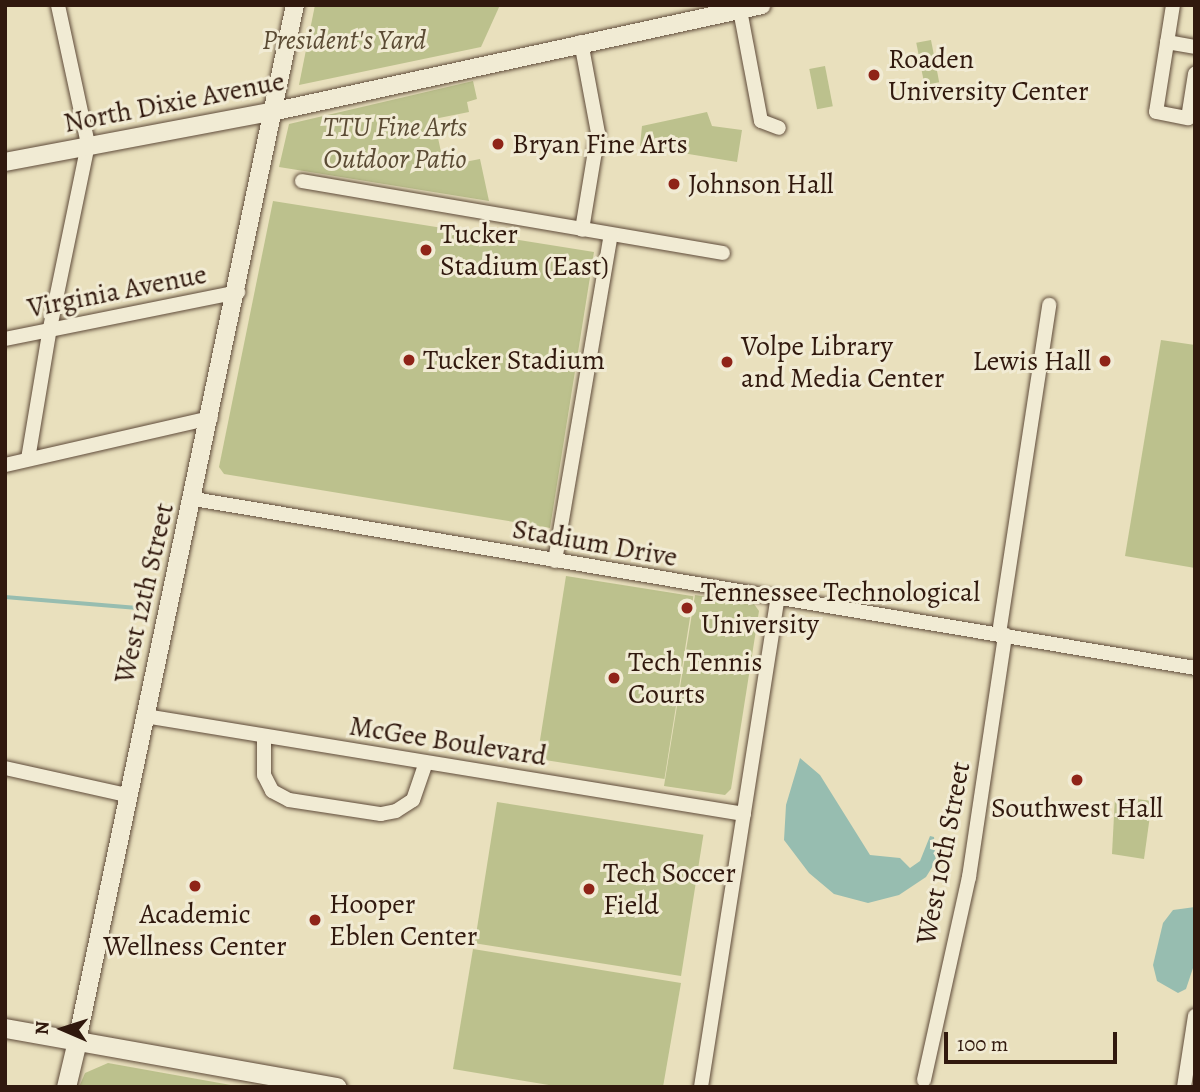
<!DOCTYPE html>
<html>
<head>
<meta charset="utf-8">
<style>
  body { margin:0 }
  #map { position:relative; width:1200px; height:1092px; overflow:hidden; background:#e9e0bd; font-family:Alegreya,serif }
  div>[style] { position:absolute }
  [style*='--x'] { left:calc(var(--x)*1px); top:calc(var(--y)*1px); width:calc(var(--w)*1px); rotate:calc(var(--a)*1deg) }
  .green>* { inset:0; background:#bcc18d; transform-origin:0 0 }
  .water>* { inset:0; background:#97bdb0 }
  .stream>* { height:3.5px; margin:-1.75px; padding:0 1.75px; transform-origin:1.75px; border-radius:1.75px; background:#97bdb0 }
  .roads { filter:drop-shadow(0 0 2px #5f4b3a) drop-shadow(0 0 2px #5f4b3a) }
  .minor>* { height:14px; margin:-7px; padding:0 7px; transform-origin:7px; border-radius:7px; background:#f1ebd4 }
  .tertiary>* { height:18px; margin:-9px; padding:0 9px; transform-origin:9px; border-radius:9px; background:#f1ebd4 }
  .secondary>* { height:19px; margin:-9.5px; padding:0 9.5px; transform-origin:9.5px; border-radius:9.5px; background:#f1ebd4 }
  .dots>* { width:19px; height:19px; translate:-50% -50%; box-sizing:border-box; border:4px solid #f1ebd4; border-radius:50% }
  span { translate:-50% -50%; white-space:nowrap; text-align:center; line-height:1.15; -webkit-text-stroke:6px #f1ebd4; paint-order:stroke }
  .park-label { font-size:28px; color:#5b4b34; font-style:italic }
  .poi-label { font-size:28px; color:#31190e }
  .left { translate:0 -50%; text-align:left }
  .right { translate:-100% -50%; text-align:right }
  .street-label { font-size:28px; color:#31190e }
  .frame { position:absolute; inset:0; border:7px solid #31190e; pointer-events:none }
  .north { position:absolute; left:28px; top:994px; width:70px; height:70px; -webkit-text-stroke:5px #f1ebd4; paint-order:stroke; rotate:273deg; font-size:19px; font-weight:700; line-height:28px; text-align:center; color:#31190e }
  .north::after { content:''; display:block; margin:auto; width:24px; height:32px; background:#31190e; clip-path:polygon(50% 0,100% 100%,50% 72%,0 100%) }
  .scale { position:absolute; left:944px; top:1032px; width:173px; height:32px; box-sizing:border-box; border:4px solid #31190e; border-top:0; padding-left:9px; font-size:21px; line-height:24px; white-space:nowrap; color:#31190e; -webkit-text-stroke:5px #f1ebd4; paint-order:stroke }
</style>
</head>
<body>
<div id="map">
  <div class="green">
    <i style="clip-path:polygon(315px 5px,500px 5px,481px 47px,299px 85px)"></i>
    <i style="left:931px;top:40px;width:43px;height:15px;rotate:79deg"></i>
    <i style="left:825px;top:66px;width:41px;height:16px;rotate:79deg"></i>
    <i style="clip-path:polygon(473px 81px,477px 99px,467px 102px,469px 112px,434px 119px,444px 166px,480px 159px,489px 201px,279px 167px,289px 124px)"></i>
    <i style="clip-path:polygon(707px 112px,712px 126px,742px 130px,737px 162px,640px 146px,642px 126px)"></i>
    <i style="clip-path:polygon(273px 201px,594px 252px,550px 528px,224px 474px,219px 467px)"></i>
    <i style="clip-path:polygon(1161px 340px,1195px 345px,1195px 568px,1125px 556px)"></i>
    <i style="left:566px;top:576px;width:129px;height:185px;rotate:9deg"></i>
    <i style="clip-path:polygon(695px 595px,754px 604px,759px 611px,731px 789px,725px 795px,664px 786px)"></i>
    <i style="clip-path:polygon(1115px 796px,1152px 801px,1144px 859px,1112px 854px)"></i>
    <i style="left:497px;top:802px;width:209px;height:143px;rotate:9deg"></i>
    <i style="clip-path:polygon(473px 949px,681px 983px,663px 1087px,561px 1087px,453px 1069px)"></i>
    <i style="clip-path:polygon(108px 1063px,242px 1087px,79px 1087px,85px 1073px)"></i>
  </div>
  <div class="water">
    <i style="clip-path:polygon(800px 758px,820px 775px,870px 855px,900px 858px,910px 868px,920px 861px,930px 836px,934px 837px,936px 861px,926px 877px,899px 895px,868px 903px,834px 894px,809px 873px,784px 840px,786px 805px)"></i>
    <i style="clip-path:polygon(1195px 907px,1195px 962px,1186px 989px,1178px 993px,1157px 981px,1153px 965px,1163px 923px,1173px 910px)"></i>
  </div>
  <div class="stream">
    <i style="--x:5;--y:597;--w:145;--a:4.7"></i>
  </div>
  <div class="roads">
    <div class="minor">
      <i style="--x:1173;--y:5;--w:108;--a:99"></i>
      <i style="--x:1156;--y:112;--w:33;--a:11"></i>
      <i style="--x:1188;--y:118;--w:45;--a:-81"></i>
      <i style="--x:740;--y:10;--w:113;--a:79.3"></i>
      <i style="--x:761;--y:121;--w:19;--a:21"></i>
      <i style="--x:581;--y:42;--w:93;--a:79.4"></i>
      <i style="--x:598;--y:133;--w:98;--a:99.4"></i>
      <i style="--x:1167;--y:42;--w:28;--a:10"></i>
      <i style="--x:302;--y:181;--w:427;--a:9.7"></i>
      <i style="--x:5;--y:339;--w:238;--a:-11.4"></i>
      <i style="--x:28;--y:459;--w:133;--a:-80.5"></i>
      <i style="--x:50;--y:328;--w:188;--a:-78.3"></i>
      <i style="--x:88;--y:144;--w:142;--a:-102.2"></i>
      <i style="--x:5;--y:465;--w:211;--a:-12.9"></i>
      <i style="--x:194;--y:499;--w:1015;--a:9.58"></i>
      <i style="--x:555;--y:561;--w:331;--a:-80.3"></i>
      <i style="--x:1000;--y:627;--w:326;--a:-81.3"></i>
      <i style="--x:145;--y:716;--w:607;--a:9.29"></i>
      <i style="--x:264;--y:736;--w:39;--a:90"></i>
      <i style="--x:264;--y:775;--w:18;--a:63"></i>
      <i style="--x:272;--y:791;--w:19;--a:28"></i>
      <i style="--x:289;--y:800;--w:93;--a:8.7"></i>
      <i style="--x:381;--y:814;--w:15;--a:-11"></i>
      <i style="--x:396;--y:811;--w:20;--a:-33"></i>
      <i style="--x:413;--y:800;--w:39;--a:-71"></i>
      <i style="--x:5;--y:768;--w:125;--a:12.5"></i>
      <i style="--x:924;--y:1080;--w:208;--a:-77.5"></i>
      <i style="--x:969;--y:877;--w:245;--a:-81.5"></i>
      <i style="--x:701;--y:1087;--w:495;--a:-81.1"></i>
      <i style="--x:1184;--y:1087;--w:72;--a:-81.2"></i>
    </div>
    <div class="tertiary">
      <i style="--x:5;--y:162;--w:276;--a:-10.7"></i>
      <i style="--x:276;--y:111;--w:497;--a:-12.3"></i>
      <i style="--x:77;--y:1041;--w:1059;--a:-78.12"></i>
    </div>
    <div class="secondary">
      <i style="--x:5;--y:1028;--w:337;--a:10.1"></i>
      <i style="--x:66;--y:1087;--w:47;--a:-76.6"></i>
    </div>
  </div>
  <div class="dots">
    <i style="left:874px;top:75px;background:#8f2418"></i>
    <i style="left:498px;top:144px;background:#8f2418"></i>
    <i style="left:674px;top:184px;background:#8f2418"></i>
    <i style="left:426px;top:250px;background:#8f2418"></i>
    <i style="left:409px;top:360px;background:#8f2418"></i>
    <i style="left:1105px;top:361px;background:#8f2418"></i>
    <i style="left:727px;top:362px;background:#8f2418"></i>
    <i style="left:687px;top:608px;background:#8f2418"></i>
    <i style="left:614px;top:678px;background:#8f2418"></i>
    <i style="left:1077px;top:780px;background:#8f2418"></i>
    <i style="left:195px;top:886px;background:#8f2418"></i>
    <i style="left:589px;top:889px;background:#8f2418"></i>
    <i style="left:315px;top:920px;background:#8f2418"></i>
  </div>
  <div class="park-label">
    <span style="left:344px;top:40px">President's Yard</span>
    <span style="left:395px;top:143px">TTU Fine Arts<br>Outdoor Patio</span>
  </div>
  <div class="poi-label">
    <span class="left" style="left:888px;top:75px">Roaden<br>University Center</span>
    <span class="left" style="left:512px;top:144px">Bryan Fine Arts</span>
    <span class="left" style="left:688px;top:184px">Johnson Hall</span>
    <span class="left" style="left:440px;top:250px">Tucker<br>Stadium (East)</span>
    <span class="left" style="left:741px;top:362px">Volpe Library<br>and Media Center</span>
    <span class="left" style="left:423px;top:360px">Tucker Stadium</span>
    <span class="right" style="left:1091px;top:361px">Lewis Hall</span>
    <span class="left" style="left:701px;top:608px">Tennessee Technological<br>University</span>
    <span class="left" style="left:628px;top:678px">Tech Tennis<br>Courts</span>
    <span style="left:1077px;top:808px">Southwest Hall</span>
    <span class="left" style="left:603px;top:889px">Tech Soccer<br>Field</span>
    <span class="left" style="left:329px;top:920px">Hooper<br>Eblen Center</span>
    <span style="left:195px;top:930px">Academic<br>Wellness Center</span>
  </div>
  <div class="street-label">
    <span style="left:174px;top:102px;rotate:-11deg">North Dixie Avenue</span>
    <span style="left:117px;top:291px;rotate:-11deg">Virginia Avenue</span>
    <span style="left:595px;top:543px;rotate:10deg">Stadium Drive</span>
    <span style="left:144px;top:593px;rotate:-77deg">West 12th Street</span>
    <span style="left:448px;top:741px;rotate:9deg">McGee Boulevard</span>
    <span style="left:943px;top:853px;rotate:-79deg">West 10th Street</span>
  </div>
  <div class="frame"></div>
  <div class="north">N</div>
  <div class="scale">100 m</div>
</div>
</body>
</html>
